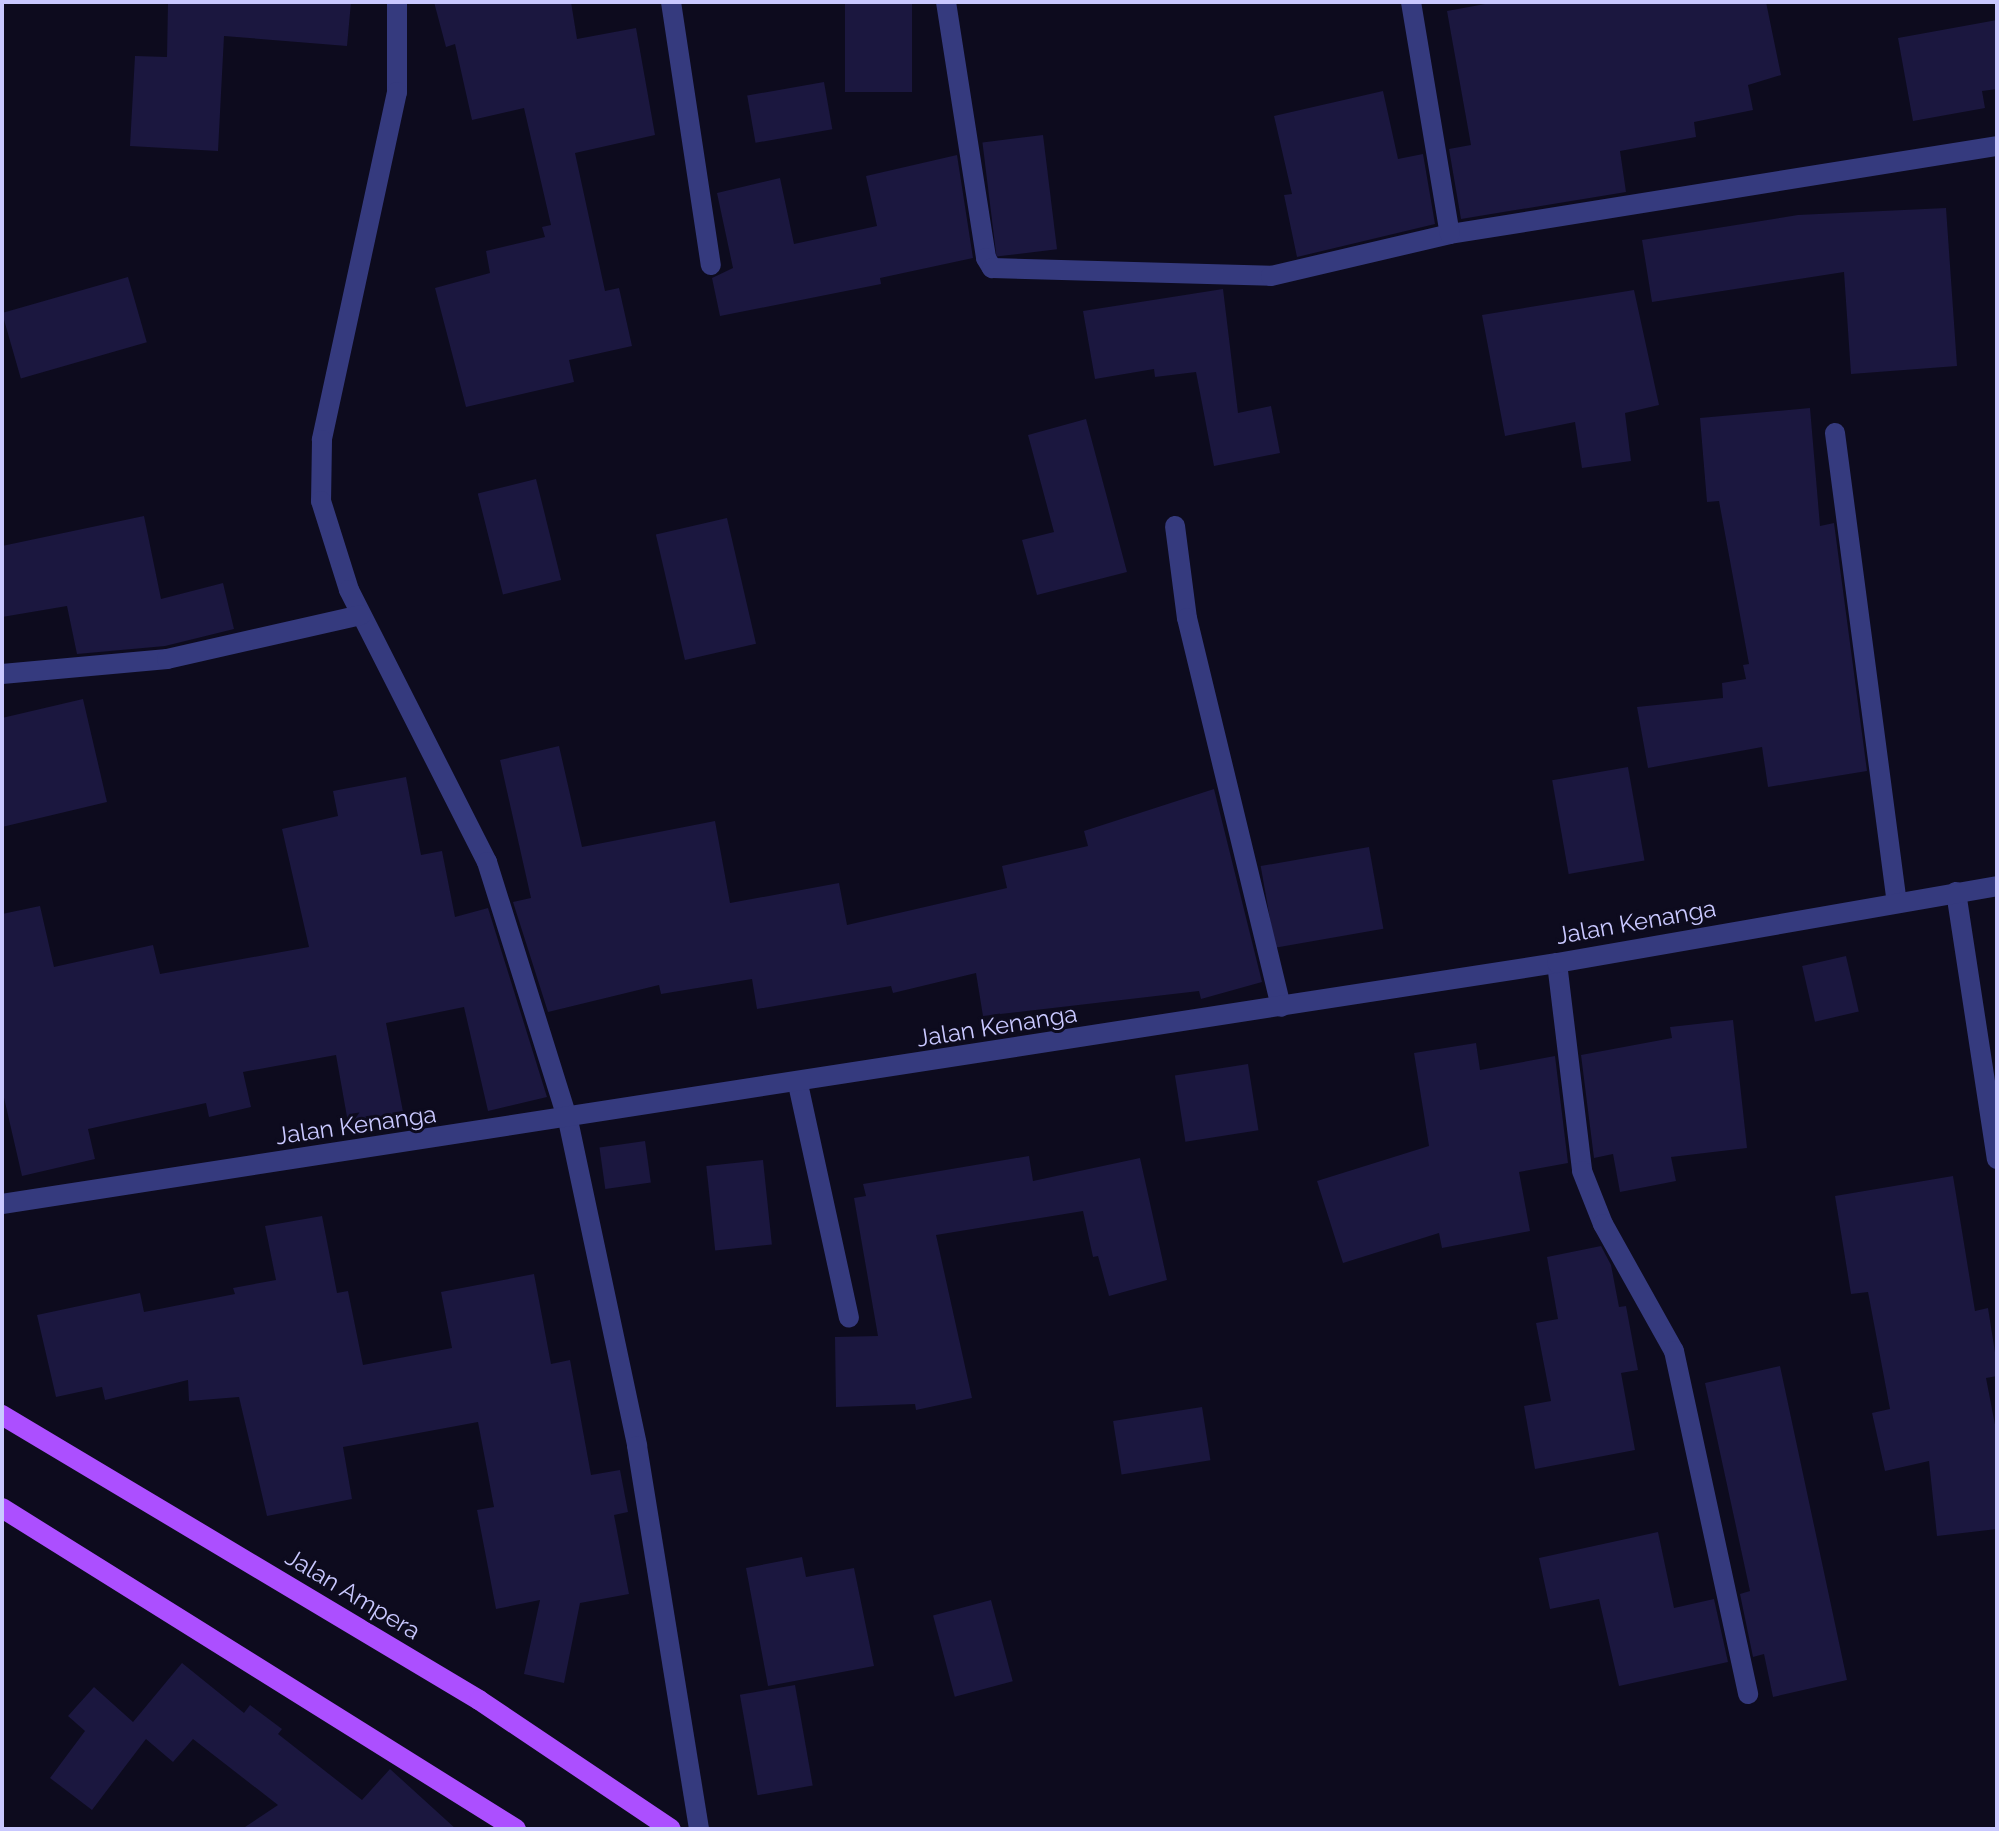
<!DOCTYPE html>
<html>
<head>
<meta charset="utf-8">
<style>
  body { margin:0 }
  #map { position:relative; width:1999px; height:1831px; overflow:hidden; background:#0d0b1e; font-family:Raleway,sans-serif }
  div>[style] { position:absolute }
  [style*='--x'] { left:calc(var(--x)*1px); top:calc(var(--y)*1px); width:calc(var(--w)*1px); rotate:calc(var(--a)*1deg) }
  .building>* { inset:0; background:#1b173f; transform-origin:0 0 }
  .minor>* { height:20px; margin:-10px; padding:0 10px; transform-origin:10px; border-radius:10px; background:#353a7e }
  .major>* { height:20px; margin:-10px; padding:0 10px; transform-origin:10px; border-radius:10px; background:#ac4fff }
  span { translate:-50% -50%; white-space:nowrap; text-align:center; line-height:1.15; -webkit-text-stroke:6px #0d0b1e; paint-order:stroke }
  .street-label { font-size:24px; color:#c9c8ff }
  .frame { position:absolute; inset:0; border:4px solid #c9c8ff; pointer-events:none }
</style>
</head>
<body>
<div id="map">
  <div class="building">
    <i style="clip-path:polygon(168px 2px,351px 2px,347px 46px,224px 36px,218px 151px,130px 146px,135px 56px,167px 57px)"></i>
    <i style="clip-path:polygon(434px 2px,571px 2px,577px 39px,636px 28px,655px 135px,575px 153px,605px 291px,619px 288px,632px 346px,569px 360px,574px 382px,466px 407px,435px 288px,490px 273px,486px 251px,545px 237px,542px 227px,551px 225px,524px 108px,472px 120px,455px 44px,446px 47px)"></i>
    <i style="left:845px;top:2px;width:67px;height:90px"></i>
    <i style="clip-path:polygon(1496px 2px,1766px 2px,1781px 75px,1748px 85px,1753px 110px,1694px 122px,1696px 137px,1620px 151px,1626px 192px,1461px 219px,1449px 149px,1471px 145px,1447px 11px)"></i>
    <i style="clip-path:polygon(1997px 20px,1997px 89px,1982px 91px,1985px 108px,1913px 121px,1898px 38px)"></i>
    <i style="left:824px;top:82px;width:48px;height:78px;rotate:80deg"></i>
    <i style="clip-path:polygon(1383px 91px,1398px 159px,1423px 154px,1435px 224px,1297px 257px,1284px 195px,1292px 194px,1274px 116px)"></i>
    <i style="left:1043px;top:135px;width:115px;height:61px;rotate:83deg"></i>
    <i style="clip-path:polygon(957px 155px,973px 258px,880px 278px,881px 284px,720px 316px,712px 278px,733px 268px,717px 193px,780px 178px,794px 244px,877px 226px,866px 176px)"></i>
    <i style="clip-path:polygon(1946px 208px,1957px 366px,1851px 374px,1844px 272px,1652px 302px,1642px 240px,1798px 215px)"></i>
    <i style="left:128px;top:277px;width:68px;height:131px;rotate:74deg"></i>
    <i style="clip-path:polygon(1223px 289px,1238px 413px,1271px 406px,1280px 453px,1214px 466px,1196px 372px,1155px 377px,1154px 369px,1095px 379px,1083px 311px)"></i>
    <i style="clip-path:polygon(1634px 290px,1659px 405px,1625px 413px,1631px 461px,1582px 468px,1575px 422px,1505px 436px,1482px 315px)"></i>
    <i style="clip-path:polygon(1810px 408px,1820px 526px,1834px 523px,1867px 771px,1768px 787px,1762px 747px,1648px 768px,1637px 707px,1723px 698px,1722px 683px,1746px 679px,1743px 665px,1749px 664px,1719px 501px,1707px 502px,1700px 418px)"></i>
    <i style="clip-path:polygon(1086px 419px,1127px 572px,1037px 595px,1022px 540px,1054px 532px,1028px 435px)"></i>
    <i style="left:536px;top:479px;width:104px;height:60px;rotate:76deg"></i>
    <i style="clip-path:polygon(144px 516px,161px 599px,223px 583px,234px 629px,165px 646px,77px 654px,67px 606px,2px 617px,2px 546px)"></i>
    <i style="left:727px;top:518px;width:129px;height:73px;rotate:77deg"></i>
    <i style="clip-path:polygon(83px 699px,107px 802px,2px 827px,2px 718px)"></i>
    <i style="clip-path:polygon(559px 746px,582px 847px,715px 821px,730px 903px,839px 883px,847px 925px,1007px 888px,1002px 866px,1088px 846px,1084px 831px,1214px 789px,1262px 982px,1201px 999px,1199px 991px,983px 1016px,976px 973px,893px 993px,891px 986px,757px 1009px,752px 979px,661px 994px,659px 985px,548px 1012px,513px 902px,531px 898px,500px 760px)"></i>
    <i style="left:1628px;top:767px;width:95px;height:77px;rotate:80deg"></i>
    <i style="clip-path:polygon(406px 777px,421px 855px,442px 851px,455px 917px,488px 908px,547px 1097px,488px 1111px,464px 1007px,386px 1023px,404px 1117px,349px 1128px,336px 1055px,243px 1072px,251px 1107px,209px 1117px,206px 1103px,88px 1129px,95px 1159px,22px 1176px,2px 1089px,2px 914px,40px 906px,54px 967px,153px 945px,160px 974px,309px 947px,282px 829px,338px 816px,333px 791px)"></i>
    <i style="left:1369px;top:847px;width:83px;height:110px;rotate:80deg"></i>
    <i style="left:1846px;top:956px;width:57px;height:45px;rotate:77deg"></i>
    <i style="clip-path:polygon(1733px 1020px,1747px 1148px,1671px 1157px,1676px 1181px,1620px 1192px,1613px 1154px,1594px 1158px,1581px 1055px,1672px 1038px,1670px 1027px)"></i>
    <i style="clip-path:polygon(1476px 1043px,1480px 1070px,1555px 1056px,1568px 1163px,1519px 1172px,1530px 1231px,1442px 1248px,1439px 1233px,1343px 1263px,1317px 1181px,1429px 1146px,1414px 1053px)"></i>
    <i style="left:1248px;top:1064px;width:67px;height:74px;rotate:81deg"></i>
    <i style="left:645px;top:1141px;width:42px;height:46px;rotate:82deg"></i>
    <i style="clip-path:polygon(1029px 1156px,1033px 1181px,1140px 1158px,1167px 1280px,1109px 1296px,1098px 1256px,1093px 1257px,1083px 1211px,936px 1235px,972px 1398px,916px 1410px,915px 1404px,836px 1407px,835px 1337px,878px 1336px,854px 1198px,866px 1196px,863px 1184px)"></i>
    <i style="left:763px;top:1160px;width:85px;height:57px;rotate:84deg"></i>
    <i style="clip-path:polygon(1953px 1176px,1975px 1311px,1988px 1308px,1997px 1365px,1997px 1376px,1986px 1378px,1997px 1435px,1997px 1529px,1937px 1536px,1929px 1461px,1885px 1471px,1872px 1413px,1890px 1409px,1868px 1292px,1851px 1294px,1835px 1196px)"></i>
    <i style="clip-path:polygon(322px 1216px,337px 1293px,348px 1291px,363px 1365px,452px 1348px,441px 1292px,534px 1274px,551px 1364px,570px 1360px,591px 1475px,620px 1470px,628px 1512px,614px 1515px,629px 1594px,580px 1603px,564px 1683px,524px 1674px,540px 1600px,496px 1609px,477px 1510px,494px 1507px,478px 1422px,343px 1447px,352px 1499px,267px 1516px,239px 1397px,189px 1401px,188px 1380px,105px 1400px,102px 1387px,56px 1397px,37px 1315px,140px 1293px,144px 1312px,235px 1294px,233px 1288px,276px 1280px,265px 1226px)"></i>
    <i style="clip-path:polygon(1601px 1246px,1611px 1265px,1619px 1307px,1626px 1306px,1638px 1370px,1621px 1373px,1635px 1450px,1535px 1469px,1524px 1406px,1551px 1401px,1536px 1323px,1558px 1319px,1547px 1257px)"></i>
    <i style="clip-path:polygon(1780px 1366px,1847px 1680px,1773px 1697px,1764px 1654px,1753px 1657px,1740px 1594px,1750px 1591px,1705px 1383px)"></i>
    <i style="left:1202px;top:1407px;width:54px;height:90px;rotate:81deg"></i>
    <i style="clip-path:polygon(1658px 1532px,1674px 1608px,1714px 1599px,1728px 1662px,1619px 1686px,1599px 1599px,1550px 1609px,1539px 1558px)"></i>
    <i style="clip-path:polygon(802px 1557px,806px 1577px,854px 1568px,874px 1666px,768px 1686px,746px 1568px)"></i>
    <i style="left:991px;top:1600px;width:84px;height:60px;rotate:75deg"></i>
    <i style="clip-path:polygon(182px 1663px,244px 1713px,250px 1705px,282px 1729px,278px 1734px,362px 1800px,390px 1769px,456px 1829px,242px 1829px,278px 1805px,193px 1739px,173px 1762px,146px 1739px,92px 1810px,50px 1778px,85px 1731px,68px 1716px,94px 1687px,133px 1722px)"></i>
    <i style="left:795px;top:1685px;width:102px;height:56px;rotate:80deg"></i>
  </div>
  <div class="minor">
    <i style="--x:397;--y:2;--w:90;--a:90"></i>
    <i style="--x:397;--y:92;--w:356;--a:102.2"></i>
    <i style="--x:322;--y:440;--w:61;--a:90.9"></i>
    <i style="--x:321;--y:501;--w:93;--a:72.5"></i>
    <i style="--x:349;--y:590;--w:305;--a:63.1"></i>
    <i style="--x:487;--y:862;--w:270;--a:72.6"></i>
    <i style="--x:568;--y:1120;--w:333;--a:78"></i>
    <i style="--x:637;--y:1446;--w:388;--a:80.8"></i>
    <i style="--x:671;--y:2;--w:266;--a:81.4"></i>
    <i style="--x:946;--y:2;--w:259;--a:81.1"></i>
    <i style="--x:986;--y:258;--w:12;--a:59"></i>
    <i style="--x:992;--y:268;--w:279;--a:1.6"></i>
    <i style="--x:1271;--y:276;--w:184;--a:-13.2"></i>
    <i style="--x:1450;--y:234;--w:554;--a:-9.14"></i>
    <i style="--x:1411;--y:2;--w:235;--a:80.5"></i>
    <i style="--x:1835;--y:433;--w:472;--a:82.5"></i>
    <i style="--x:1175;--y:526;--w:93;--a:82.6"></i>
    <i style="--x:1187;--y:618;--w:400;--a:76.4"></i>
    <i style="--x:2;--y:674;--w:166;--a:-5.2"></i>
    <i style="--x:167;--y:659;--w:199;--a:-12.8"></i>
    <i style="--x:1956;--y:892;--w:270;--a:81.3"></i>
    <i style="--x:1557;--y:963;--w:209;--a:83.1"></i>
    <i style="--x:1582;--y:1171;--w:57;--a:68.4"></i>
    <i style="--x:1603;--y:1224;--w:145;--a:60.8"></i>
    <i style="--x:1674;--y:1351;--w:351;--a:77.8"></i>
    <i style="--x:798;--y:1084;--w:239;--a:77.7"></i>
    <i style="--x:2;--y:1204;--w:1574;--a:-8.81"></i>
    <i style="--x:1557;--y:963;--w:447;--a:-9.9"></i>
  </div>
  <div class="major">
    <i style="--x:2;--y:1415;--w:556;--a:30.86"></i>
    <i style="--x:479;--y:1700;--w:231;--a:33.9"></i>
    <i style="--x:2;--y:1508;--w:606;--a:31.99"></i>
  </div>
  <div class="street-label">
    <span style="left:1636px;top:922px;rotate:-10deg">Jalan Kenanga</span>
    <span style="left:997px;top:1026px;rotate:-9deg">Jalan Kenanga</span>
    <span style="left:356px;top:1125px;rotate:-8deg">Jalan Kenanga</span>
    <span style="left:353px;top:1594px;rotate:31deg">Jalan Ampera</span>
  </div>
  <div class="frame"></div>
</div>
</body>
</html>
